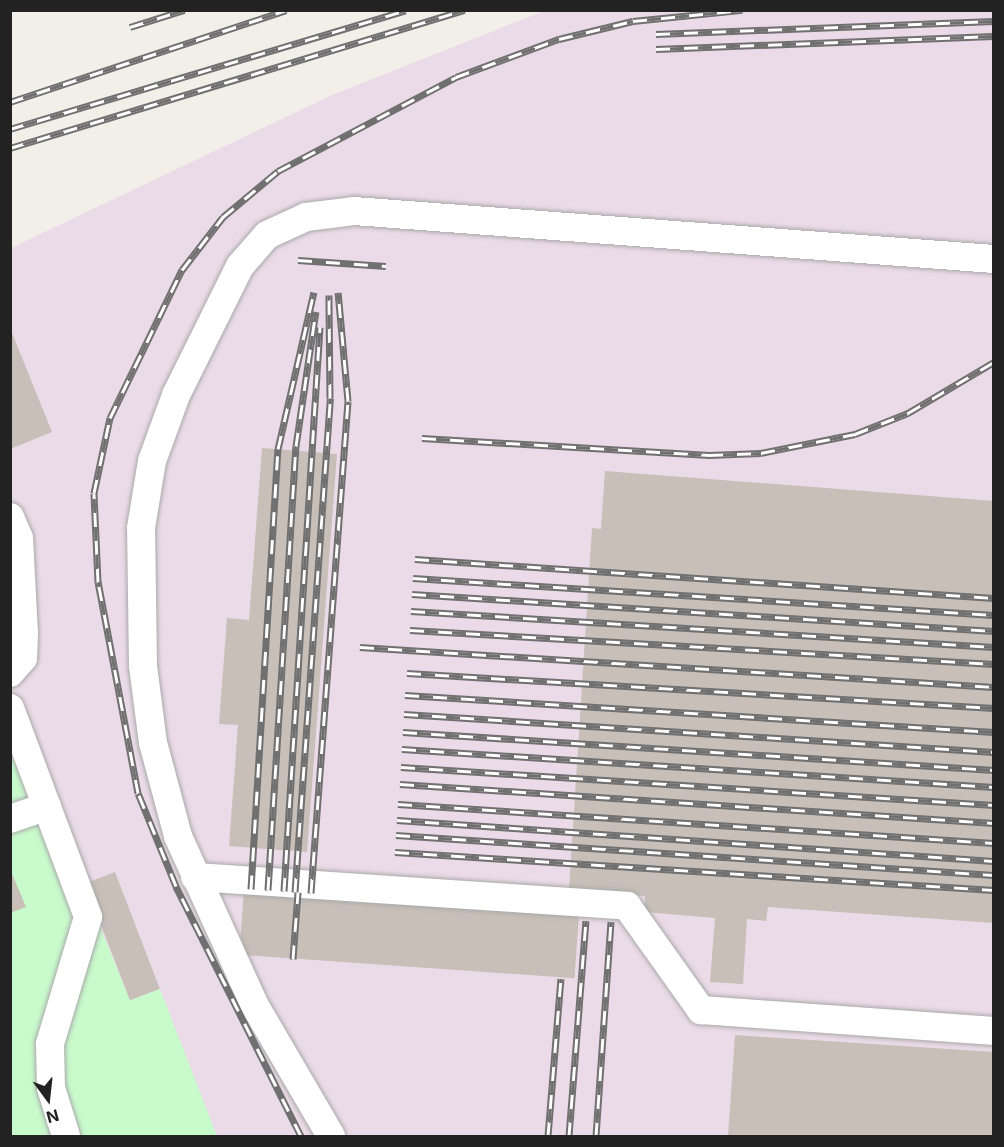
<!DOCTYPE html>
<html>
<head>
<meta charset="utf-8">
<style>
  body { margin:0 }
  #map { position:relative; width:1004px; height:1147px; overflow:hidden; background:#f2efe9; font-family:Inter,sans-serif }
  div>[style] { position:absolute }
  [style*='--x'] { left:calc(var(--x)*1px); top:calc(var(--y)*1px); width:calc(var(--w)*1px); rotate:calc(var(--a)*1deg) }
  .industrial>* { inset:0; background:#ebdbe8 }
  .park>* { inset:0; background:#c8facc }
  .building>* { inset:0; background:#c7bfb8; transform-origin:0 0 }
  .roads { filter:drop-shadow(0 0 2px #a9a9a9) drop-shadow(0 0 2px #a9a9a9) }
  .minor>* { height:28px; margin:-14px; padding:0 14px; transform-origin:14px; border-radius:14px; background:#fff }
  .rail>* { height:7px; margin-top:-3.5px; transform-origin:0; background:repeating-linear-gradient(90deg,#fff 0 14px,#707070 0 28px); box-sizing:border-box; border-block:2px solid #707070 }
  span { translate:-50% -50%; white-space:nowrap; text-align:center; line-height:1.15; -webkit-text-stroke:6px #fff; paint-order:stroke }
  .frame { position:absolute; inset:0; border:12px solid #222; pointer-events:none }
  .north { position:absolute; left:18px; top:1069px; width:60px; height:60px; -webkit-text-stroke:4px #fff; paint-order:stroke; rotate:165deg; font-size:16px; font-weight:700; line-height:24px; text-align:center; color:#222 }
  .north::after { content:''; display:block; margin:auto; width:21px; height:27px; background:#222; clip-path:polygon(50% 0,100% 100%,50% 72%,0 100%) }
</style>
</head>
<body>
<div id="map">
  <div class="industrial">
    <i style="clip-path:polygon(544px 11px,993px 11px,993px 1136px,11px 1136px,11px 248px,332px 95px)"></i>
  </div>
  <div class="park">
    <i style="clip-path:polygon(10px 708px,130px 1000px,160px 989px,217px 1136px,11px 1136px)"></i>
  </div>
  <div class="building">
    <i style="clip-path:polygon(10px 328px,52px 432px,10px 449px)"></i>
    <i style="clip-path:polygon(262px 448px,337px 454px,307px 852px,229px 846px,238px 725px,219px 724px,227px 618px,249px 620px)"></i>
    <i style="clip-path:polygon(605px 471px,994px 501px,994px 923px,768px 907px,766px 921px,747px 919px,743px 984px,710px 982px,715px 918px,644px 912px,645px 896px,569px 890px,592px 528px,601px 529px)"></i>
    <i style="clip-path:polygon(10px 869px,26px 907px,10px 913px)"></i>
    <i style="left:115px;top:872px;width:125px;height:32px;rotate:69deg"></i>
    <i style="left:244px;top:888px;width:336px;height:67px;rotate:4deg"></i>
    <i style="clip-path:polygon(735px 1035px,994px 1052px,994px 1136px,728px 1136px)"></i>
  </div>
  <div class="roads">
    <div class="minor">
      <i style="--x:10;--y:517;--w:23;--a:67"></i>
      <i style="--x:19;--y:538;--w:95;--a:87"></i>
      <i style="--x:24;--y:633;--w:25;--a:92"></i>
      <i style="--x:23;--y:658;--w:20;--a:131"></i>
      <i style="--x:10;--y:708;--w:223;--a:69.5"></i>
      <i style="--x:88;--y:917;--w:133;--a:106.7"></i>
      <i style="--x:50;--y:1044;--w:44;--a:88.7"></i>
      <i style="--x:51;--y:1088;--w:50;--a:72.6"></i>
      <i style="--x:10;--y:819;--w:39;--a:-19"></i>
      <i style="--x:195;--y:877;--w:433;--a:3.8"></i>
      <i style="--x:627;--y:906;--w:128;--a:54.6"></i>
      <i style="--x:701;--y:1010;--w:294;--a:4.1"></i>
      <i style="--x:331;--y:1136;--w:151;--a:-120.3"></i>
      <i style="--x:255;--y:1006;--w:187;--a:-114.4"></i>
      <i style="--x:178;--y:836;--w:96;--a:-105"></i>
      <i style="--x:153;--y:743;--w:78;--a:-97.4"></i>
      <i style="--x:143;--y:666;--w:138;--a:-90.8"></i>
      <i style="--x:141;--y:528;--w:68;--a:-80.7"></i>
      <i style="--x:152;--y:461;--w:70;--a:-70"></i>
      <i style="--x:176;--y:395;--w:144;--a:-63.6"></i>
      <i style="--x:240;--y:266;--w:41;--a:-48.9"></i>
      <i style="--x:267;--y:235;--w:43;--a:-24.8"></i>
      <i style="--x:306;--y:217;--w:48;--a:-7.1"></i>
      <i style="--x:354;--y:211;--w:642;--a:4.29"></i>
    </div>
  </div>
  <div class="rail">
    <i style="--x:130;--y:27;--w:57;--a:-17.5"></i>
    <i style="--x:656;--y:34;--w:338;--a:-2.2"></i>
    <i style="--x:656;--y:49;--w:338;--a:-2.2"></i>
    <i style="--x:10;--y:102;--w:291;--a:-18.4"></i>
    <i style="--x:10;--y:129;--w:413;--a:-16.7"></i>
    <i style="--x:10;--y:148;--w:475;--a:-16.9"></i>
    <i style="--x:298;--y:260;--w:88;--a:3.9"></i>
    <i style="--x:422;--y:438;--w:288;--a:3.4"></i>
    <i style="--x:709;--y:455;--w:52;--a:-2.2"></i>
    <i style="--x:761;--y:453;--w:96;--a:-11.4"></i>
    <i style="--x:855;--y:434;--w:57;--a:-21.6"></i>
    <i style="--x:908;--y:413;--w:100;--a:-30.7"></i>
    <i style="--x:415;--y:559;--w:580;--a:3.85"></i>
    <i style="--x:413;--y:578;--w:582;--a:3.64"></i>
    <i style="--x:412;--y:594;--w:583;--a:3.64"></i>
    <i style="--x:411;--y:611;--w:584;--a:3.53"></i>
    <i style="--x:410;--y:630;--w:585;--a:3.33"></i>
    <i style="--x:360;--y:647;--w:635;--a:3.61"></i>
    <i style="--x:407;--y:673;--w:588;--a:3.41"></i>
    <i style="--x:405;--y:695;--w:590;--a:3.59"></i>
    <i style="--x:404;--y:714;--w:591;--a:3.69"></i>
    <i style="--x:403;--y:732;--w:592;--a:3.68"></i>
    <i style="--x:402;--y:749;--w:593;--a:3.67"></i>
    <i style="--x:401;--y:767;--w:594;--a:3.67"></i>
    <i style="--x:400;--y:784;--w:595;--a:3.76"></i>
    <i style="--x:398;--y:804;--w:597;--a:3.74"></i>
    <i style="--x:397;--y:820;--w:598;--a:3.93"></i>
    <i style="--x:396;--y:835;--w:599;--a:3.83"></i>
    <i style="--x:395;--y:852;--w:600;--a:3.63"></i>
    <i style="--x:251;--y:889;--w:441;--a:-86.5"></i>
    <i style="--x:278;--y:449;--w:161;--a:-77.1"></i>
    <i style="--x:268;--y:890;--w:445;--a:-86.4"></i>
    <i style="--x:296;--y:446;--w:136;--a:-81.6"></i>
    <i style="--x:284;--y:891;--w:565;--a:-86.35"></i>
    <i style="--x:295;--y:892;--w:495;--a:-85.9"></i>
    <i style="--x:330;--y:398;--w:103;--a:-90.6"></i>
    <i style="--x:311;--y:893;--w:493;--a:-85.7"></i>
    <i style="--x:348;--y:401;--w:109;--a:-95.2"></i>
    <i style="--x:293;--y:959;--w:67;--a:-85.7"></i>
    <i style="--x:301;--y:1136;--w:280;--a:-116.6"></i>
    <i style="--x:176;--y:886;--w:100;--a:-112.2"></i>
    <i style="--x:138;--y:793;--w:215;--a:-100.7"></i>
    <i style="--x:98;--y:582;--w:89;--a:-92.6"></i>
    <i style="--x:94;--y:493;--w:77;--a:-78"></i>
    <i style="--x:110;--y:418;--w:165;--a:-64.1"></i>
    <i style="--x:182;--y:270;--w:67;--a:-52.3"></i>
    <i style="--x:223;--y:217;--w:72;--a:-39.9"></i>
    <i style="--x:278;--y:171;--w:201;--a:-27.8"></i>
    <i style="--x:456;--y:77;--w:110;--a:-20.3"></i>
    <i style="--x:559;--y:39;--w:76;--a:-13.7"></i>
    <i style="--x:633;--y:21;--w:110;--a:-5.8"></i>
    <i style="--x:548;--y:1136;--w:158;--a:-85.3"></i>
    <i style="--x:569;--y:1136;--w:216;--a:-85.5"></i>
    <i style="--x:596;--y:1136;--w:215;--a:-86"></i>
  </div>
  <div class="frame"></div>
  <div class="north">N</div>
</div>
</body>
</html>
